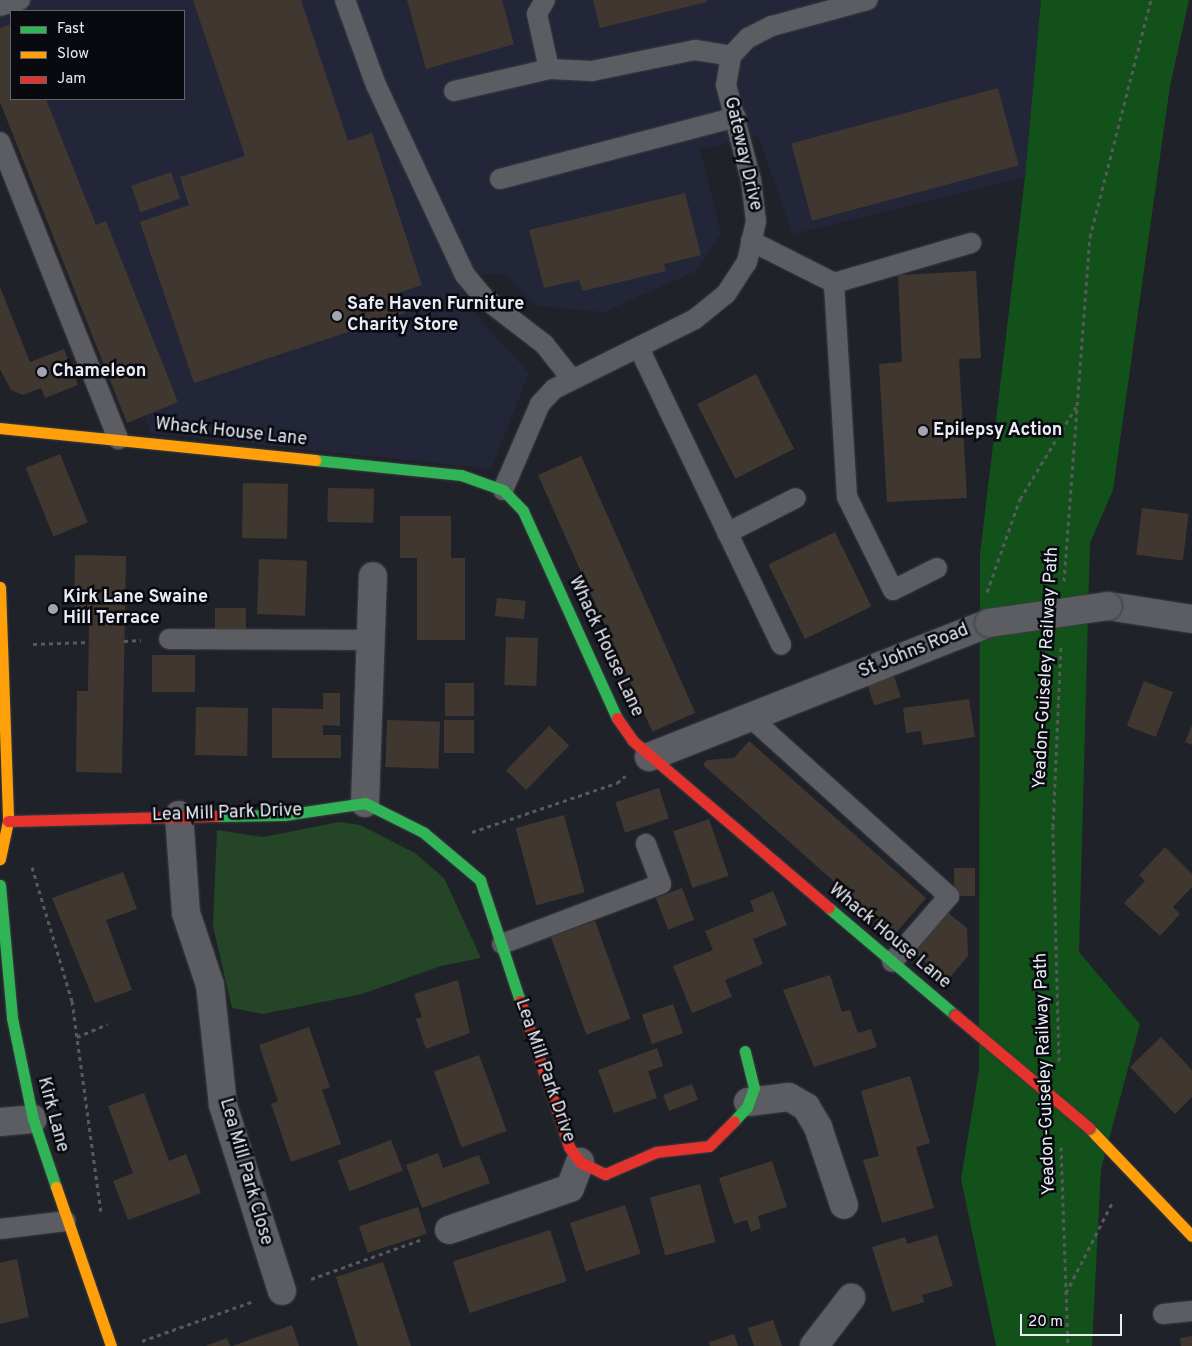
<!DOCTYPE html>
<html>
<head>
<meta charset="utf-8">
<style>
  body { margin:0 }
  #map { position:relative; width:1192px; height:1346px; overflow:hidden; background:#202229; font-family:Overpass,sans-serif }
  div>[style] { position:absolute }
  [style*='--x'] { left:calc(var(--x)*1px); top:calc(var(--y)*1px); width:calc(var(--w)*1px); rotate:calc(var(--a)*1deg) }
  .built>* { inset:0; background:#222638 }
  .green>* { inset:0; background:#244526 }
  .forest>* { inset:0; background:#125119 }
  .building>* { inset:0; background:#403830; transform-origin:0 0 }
  .path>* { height:3px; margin-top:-1.5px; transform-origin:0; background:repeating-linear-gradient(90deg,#57595f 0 4px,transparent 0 8px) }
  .roads { filter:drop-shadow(0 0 1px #3b3d42) drop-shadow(0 0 1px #3b3d42) }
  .lane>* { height:20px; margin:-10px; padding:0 10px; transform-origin:10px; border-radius:10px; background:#5c5d62 }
  .street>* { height:28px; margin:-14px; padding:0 14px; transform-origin:14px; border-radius:14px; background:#5c5d62 }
  .fast>* { height:11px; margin:-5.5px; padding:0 5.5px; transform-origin:5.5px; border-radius:5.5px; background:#30b455 }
  .slow>* { height:11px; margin:-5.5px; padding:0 5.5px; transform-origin:5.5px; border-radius:5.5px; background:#ff9f0a }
  .jam>* { height:11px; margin:-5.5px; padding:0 5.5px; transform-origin:5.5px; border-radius:5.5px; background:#e5322d }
  .bridges { filter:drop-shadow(0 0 1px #3b3d42) drop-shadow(0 0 1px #3b3d42) }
  .street-bridge>* { height:28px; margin:-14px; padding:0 14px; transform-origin:14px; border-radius:14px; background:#5c5d62 }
  .jam-bridge>* { height:11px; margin:-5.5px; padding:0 5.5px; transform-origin:5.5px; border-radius:5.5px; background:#e5322d }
  .dots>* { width:14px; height:14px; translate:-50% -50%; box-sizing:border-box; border:2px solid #080a0f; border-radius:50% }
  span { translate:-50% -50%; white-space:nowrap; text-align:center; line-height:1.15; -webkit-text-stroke:5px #080a0f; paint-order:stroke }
  .street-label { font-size:18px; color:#e9ecf5 }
  .poi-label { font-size:18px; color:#e9ecf5; font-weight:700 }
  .left { translate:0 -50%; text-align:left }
  .legend { position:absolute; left:10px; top:10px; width:175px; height:90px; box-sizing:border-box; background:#080a0f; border:1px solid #62646b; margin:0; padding:6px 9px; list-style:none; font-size:15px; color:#e9ecf5 }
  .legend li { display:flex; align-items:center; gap:10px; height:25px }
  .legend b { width:25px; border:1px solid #62646b }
  .scale { position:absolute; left:1020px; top:1314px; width:102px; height:22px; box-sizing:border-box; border:2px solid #e9ecf5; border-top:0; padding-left:6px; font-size:15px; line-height:18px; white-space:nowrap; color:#e9ecf5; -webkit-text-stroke:4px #080a0f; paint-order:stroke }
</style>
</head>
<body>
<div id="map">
  <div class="built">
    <i style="clip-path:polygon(0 0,1041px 0,1025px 177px,793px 234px,758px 136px,700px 149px,721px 234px,696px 271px,604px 312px,537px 306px,505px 274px,465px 275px,456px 280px,480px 320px,529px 373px,491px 469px,151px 433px,144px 416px,178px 402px,106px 221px,96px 225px,46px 99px,184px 99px,184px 11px,11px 11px,11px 24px,0 28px)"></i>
  </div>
  <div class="green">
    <i style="clip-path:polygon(339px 822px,360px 825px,415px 853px,444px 878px,481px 958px,441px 966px,362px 994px,263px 1014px,232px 1008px,213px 926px,217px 830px,263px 837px)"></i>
  </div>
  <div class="forest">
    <i style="clip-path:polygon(1041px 0,1189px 0,1170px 86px,1113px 490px,1090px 543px,1079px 952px,1140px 1024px,1101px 1169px,1092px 1346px,996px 1346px,961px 1179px,979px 1070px,980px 554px,1025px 177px)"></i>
  </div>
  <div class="building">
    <i style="clip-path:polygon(193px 0,301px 0,348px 141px,372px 133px,422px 285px,398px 293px,405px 313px,194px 383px,140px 222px,189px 205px,180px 177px,245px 156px)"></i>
    <i style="clip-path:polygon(407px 0,502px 0,514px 44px,426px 69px)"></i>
    <i style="clip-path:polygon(593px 0,707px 0,707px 2px,600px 28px)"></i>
    <i style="clip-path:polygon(11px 24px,11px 99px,46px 99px,96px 225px,106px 221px,178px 402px,127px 423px,0 102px,0 28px)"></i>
    <i style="left:998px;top:88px;width:80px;height:214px;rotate:75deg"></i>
    <i style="left:171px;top:172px;width:28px;height:42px;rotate:71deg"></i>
    <i style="clip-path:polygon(685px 193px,701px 255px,664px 264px,666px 271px,583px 291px,579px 280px,544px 288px,529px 230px)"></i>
    <i style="clip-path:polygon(976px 271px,981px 358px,959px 359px,967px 498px,887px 502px,879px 364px,902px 362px,898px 275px)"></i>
    <i style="clip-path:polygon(0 287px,30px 362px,64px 349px,78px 385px,45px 398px,41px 388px,23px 395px,11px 390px,0 369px)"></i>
    <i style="left:756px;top:374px;width:84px;height:66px;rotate:63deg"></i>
    <i style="left:60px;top:454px;width:74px;height:37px;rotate:68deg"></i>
    <i style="left:581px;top:456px;width:281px;height:47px;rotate:66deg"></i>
    <i style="left:243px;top:483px;width:45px;height:55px;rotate:1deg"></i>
    <i style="left:328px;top:488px;width:46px;height:34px;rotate:1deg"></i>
    <i style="left:1142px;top:508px;width:47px;height:47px;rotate:7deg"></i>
    <i style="clip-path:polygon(400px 516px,451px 516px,451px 558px,465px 558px,465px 640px,417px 640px,417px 558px,400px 558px)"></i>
    <i style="left:835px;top:532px;width:83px;height:74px;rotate:64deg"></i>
    <i style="clip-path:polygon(75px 555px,126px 556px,122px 773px,76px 772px,77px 691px,88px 691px,89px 625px,74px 625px)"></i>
    <i style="left:259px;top:559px;width:48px;height:55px;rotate:2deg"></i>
    <i style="left:497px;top:598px;width:29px;height:18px;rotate:6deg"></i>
    <i style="left:215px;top:608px;width:31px;height:21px"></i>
    <i style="left:506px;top:637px;width:32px;height:48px;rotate:2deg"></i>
    <i style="left:195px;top:655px;width:37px;height:43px;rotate:90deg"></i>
    <i style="left:894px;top:676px;width:22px;height:28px;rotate:72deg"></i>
    <i style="left:1144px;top:681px;width:31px;height:48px;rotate:21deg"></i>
    <i style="left:445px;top:683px;width:29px;height:33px"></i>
    <i style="clip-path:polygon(323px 693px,340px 693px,340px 726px,323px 725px,323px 735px,341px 735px,341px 758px,272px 758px,272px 708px,323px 709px)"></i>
    <i style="clip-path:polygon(969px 699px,975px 737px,923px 745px,921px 731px,906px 733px,903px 708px)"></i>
    <i style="left:196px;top:707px;width:52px;height:48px;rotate:1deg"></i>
    <i style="left:387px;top:720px;width:53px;height:47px;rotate:2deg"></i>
    <i style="left:444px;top:720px;width:30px;height:33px"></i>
    <i style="clip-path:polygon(1192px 725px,1192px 745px,1185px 742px)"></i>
    <i style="left:549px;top:726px;width:28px;height:62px;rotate:44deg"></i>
    <i style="clip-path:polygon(749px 741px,926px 898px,894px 935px,703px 765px,707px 760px,734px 758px)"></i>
    <i style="left:659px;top:788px;width:32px;height:46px;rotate:72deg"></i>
    <i style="left:564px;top:815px;width:80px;height:50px;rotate:75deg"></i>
    <i style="left:709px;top:819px;width:60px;height:38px;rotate:71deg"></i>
    <i style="clip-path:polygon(1165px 847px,1192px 874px,1192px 887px,1173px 907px,1180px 914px,1160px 936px,1124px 903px,1145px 881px,1139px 875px)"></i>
    <i style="left:954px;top:868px;width:21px;height:28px"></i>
    <i style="clip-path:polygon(123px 872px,137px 909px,106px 920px,132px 990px,95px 1003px,52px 898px)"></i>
    <i style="left:682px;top:888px;width:34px;height:28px;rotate:69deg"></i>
    <i style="clip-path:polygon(773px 891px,787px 925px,753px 939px,763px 964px,725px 980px,732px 997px,692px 1013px,673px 966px,713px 950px,705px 931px,754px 911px,750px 901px)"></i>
    <i style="clip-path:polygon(946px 911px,967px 928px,968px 956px,947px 981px,912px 951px)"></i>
    <i style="left:595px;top:921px;width:104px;height:47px;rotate:70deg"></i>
    <i style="clip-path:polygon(830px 975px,842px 1012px,850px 1010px,858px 1033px,871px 1029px,877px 1047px,814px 1067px,783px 990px)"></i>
    <i style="clip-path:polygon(458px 980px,470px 1033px,426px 1049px,416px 1019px,422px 1017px,414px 994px)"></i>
    <i style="left:673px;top:1004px;width:31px;height:33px;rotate:71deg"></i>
    <i style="clip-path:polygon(309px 1027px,330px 1087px,322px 1090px,341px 1144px,291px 1162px,271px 1104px,278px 1101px,259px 1045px)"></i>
    <i style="clip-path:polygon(1161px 1037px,1192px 1070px,1192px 1097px,1175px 1114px,1130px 1067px)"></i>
    <i style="clip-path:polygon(657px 1048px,663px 1066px,648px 1071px,657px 1098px,614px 1113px,598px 1070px)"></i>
    <i style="left:479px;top:1055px;width:81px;height:48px;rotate:70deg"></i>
    <i style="clip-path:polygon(910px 1076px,930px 1143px,916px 1147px,934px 1208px,882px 1223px,863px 1160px,879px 1156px,861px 1091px)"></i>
    <i style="left:692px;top:1084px;width:17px;height:31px;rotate:69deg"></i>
    <i style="clip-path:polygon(144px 1093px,169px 1161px,186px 1154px,201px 1193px,128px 1220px,113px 1181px,133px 1173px,108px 1106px)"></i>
    <i style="left:391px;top:1140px;width:33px;height:57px;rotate:69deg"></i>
    <i style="clip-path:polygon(438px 1153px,443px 1168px,479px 1155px,490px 1183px,422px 1208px,406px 1165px)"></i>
    <i style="clip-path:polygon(772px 1161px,787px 1207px,758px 1216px,761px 1228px,751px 1232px,747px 1220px,734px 1224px,719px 1178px)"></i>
    <i style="left:700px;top:1184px;width:60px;height:52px;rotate:75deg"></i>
    <i style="left:625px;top:1205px;width:51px;height:58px;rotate:72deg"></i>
    <i style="left:418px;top:1207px;width:28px;height:62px;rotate:72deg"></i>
    <i style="left:550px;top:1230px;width:54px;height:102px;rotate:72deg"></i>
    <i style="clip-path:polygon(937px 1235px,953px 1286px,922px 1295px,924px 1302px,892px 1312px,872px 1247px,905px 1237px,907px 1244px)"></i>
    <i style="clip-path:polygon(17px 1259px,29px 1317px,0 1324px,0 1263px)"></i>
    <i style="clip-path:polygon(383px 1262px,411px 1346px,358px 1346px,336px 1277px)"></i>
    <i style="clip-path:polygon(773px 1320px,782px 1346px,754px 1346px,748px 1328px)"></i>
    <i style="clip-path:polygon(292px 1325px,299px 1346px,232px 1346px)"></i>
    <i style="clip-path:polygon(734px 1334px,738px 1346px,710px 1346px,709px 1342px)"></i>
    <i style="clip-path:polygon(1192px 1336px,1192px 1346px,1181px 1346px,1180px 1338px)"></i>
    <i style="clip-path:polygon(227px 1338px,230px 1346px,205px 1346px)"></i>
  </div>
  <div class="path">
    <i style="--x:1064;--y:581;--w:345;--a:-85.7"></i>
    <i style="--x:1090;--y:237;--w:245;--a:-75.6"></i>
    <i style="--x:987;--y:592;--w:99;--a:-70.5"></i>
    <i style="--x:1020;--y:499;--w:108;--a:-58.7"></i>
    <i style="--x:124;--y:641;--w:17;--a:-3"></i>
    <i style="--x:33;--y:644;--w:56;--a:-2"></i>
    <i style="--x:472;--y:832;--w:153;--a:-18.7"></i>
    <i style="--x:617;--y:783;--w:11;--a:-41"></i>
    <i style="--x:32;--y:867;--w:140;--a:73.4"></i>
    <i style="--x:72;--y:1001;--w:213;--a:82.2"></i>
    <i style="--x:77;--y:1037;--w:33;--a:-23"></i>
    <i style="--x:1059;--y:1061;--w:234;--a:-91.5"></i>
    <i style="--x:1053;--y:827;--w:182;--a:-87.5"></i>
    <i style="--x:1061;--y:1147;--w:199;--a:88"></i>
    <i style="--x:311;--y:1279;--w:116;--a:-19.7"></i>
    <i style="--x:1066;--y:1293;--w:103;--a:-62.9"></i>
    <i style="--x:142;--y:1341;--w:119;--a:-19.7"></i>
  </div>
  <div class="roads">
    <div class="lane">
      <i style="--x:345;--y:0;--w:90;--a:70"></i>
      <i style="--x:376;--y:85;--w:210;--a:64.9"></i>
      <i style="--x:465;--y:275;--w:30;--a:50"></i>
      <i style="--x:484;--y:298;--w:76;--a:37.5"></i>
      <i style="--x:544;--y:344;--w:43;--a:51.5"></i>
      <i style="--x:545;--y:0;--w:16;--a:120"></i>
      <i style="--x:537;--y:14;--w:56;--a:77.7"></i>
      <i style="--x:0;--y:6;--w:21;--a:-17"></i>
      <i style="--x:454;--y:91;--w:98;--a:-13"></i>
      <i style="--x:549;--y:69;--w:43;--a:2.7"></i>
      <i style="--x:592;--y:71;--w:105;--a:-11.5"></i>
      <i style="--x:695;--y:50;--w:36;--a:9"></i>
      <i style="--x:0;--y:142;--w:320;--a:68.3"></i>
      <i style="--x:500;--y:179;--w:244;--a:-14.7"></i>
      <i style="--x:751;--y:241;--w:93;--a:26.8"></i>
      <i style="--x:639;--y:348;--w:329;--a:64.4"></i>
      <i style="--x:503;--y:490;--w:94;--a:-66.7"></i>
      <i style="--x:540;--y:404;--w:21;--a:-47"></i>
      <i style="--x:554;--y:389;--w:157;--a:-26.4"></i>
      <i style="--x:695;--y:319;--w:40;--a:-39"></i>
      <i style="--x:726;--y:294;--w:38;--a:-57"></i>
      <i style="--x:747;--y:262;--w:42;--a:-77.6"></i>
      <i style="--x:756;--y:221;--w:41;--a:-97"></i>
      <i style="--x:751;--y:180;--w:98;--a:-104.7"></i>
      <i style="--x:726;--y:85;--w:29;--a:-80"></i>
      <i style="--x:731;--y:56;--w:25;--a:-47"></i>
      <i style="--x:748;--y:38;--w:27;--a:-27"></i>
      <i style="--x:772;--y:26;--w:99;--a:-15.2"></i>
      <i style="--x:727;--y:533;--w:77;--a:-26.9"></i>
      <i style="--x:937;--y:568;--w:49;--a:153.4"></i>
      <i style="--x:893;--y:590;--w:104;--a:-116.3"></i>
      <i style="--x:847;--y:497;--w:214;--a:-93.5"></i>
      <i style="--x:834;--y:283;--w:143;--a:-16.3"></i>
      <i style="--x:169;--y:639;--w:204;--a:0.3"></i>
      <i style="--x:750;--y:717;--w:268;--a:42"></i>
      <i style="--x:949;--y:896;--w:87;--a:130.8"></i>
      <i style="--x:502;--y:944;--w:170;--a:-20.7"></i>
      <i style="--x:661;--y:884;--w:43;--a:-110.6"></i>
      <i style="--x:0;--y:1229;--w:66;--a:-6.9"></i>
      <i style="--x:1163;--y:1314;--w:29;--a:-6"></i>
    </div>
    <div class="street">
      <i style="--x:1108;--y:606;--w:85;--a:8.8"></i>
      <i style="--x:649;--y:757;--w:365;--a:-21.5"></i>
      <i style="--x:365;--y:803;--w:227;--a:-88"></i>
      <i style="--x:179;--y:815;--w:98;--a:85.9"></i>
      <i style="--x:186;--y:913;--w:76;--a:71.6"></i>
      <i style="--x:210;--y:985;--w:121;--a:83.8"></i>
      <i style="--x:223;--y:1105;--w:195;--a:72.4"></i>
      <i style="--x:748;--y:1102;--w:41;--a:-7"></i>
      <i style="--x:789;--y:1097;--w:20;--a:30"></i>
      <i style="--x:806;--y:1107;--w:23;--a:59"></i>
      <i style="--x:818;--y:1127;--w:82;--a:71.6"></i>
      <i style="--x:0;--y:1122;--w:33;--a:-5"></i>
      <i style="--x:449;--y:1230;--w:128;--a:-19.1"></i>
      <i style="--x:570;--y:1188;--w:28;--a:-69"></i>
      <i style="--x:814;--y:1346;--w:61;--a:-52.4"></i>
    </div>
    <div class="fast">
      <i style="--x:315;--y:460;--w:147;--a:5.9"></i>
      <i style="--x:461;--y:475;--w:45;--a:19.7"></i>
      <i style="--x:503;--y:490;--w:29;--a:46"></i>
      <i style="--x:523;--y:511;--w:227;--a:65.6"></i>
      <i style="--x:217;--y:816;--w:67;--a:-0.9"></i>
      <i style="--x:284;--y:815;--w:82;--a:-8.4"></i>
      <i style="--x:365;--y:803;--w:65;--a:26.6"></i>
      <i style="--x:423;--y:832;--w:75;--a:40.1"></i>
      <i style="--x:480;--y:880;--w:127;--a:71.7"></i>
      <i style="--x:0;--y:885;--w:134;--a:84.8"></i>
      <i style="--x:12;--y:1018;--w:103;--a:78.3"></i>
      <i style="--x:33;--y:1119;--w:72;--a:71.3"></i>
      <i style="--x:829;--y:908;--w:165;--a:40.3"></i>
      <i style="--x:734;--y:1121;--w:19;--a:-47"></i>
      <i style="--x:747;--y:1107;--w:20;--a:-70"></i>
      <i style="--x:754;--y:1088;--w:38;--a:-104"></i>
    </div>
    <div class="slow">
      <i style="--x:0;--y:428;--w:317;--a:5.8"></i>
      <i style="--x:0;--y:587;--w:234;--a:88"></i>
      <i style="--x:8;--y:821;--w:39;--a:102"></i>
      <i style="--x:1089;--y:1128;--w:149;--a:46.4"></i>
      <i style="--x:56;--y:1187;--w:168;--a:70.9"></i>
    </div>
    <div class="jam">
      <i style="--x:617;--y:718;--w:28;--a:55"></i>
      <i style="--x:633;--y:741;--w:257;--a:40.4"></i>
      <i style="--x:8;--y:821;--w:209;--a:-1.4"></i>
      <i style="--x:520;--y:1001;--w:154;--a:71.4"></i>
      <i style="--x:569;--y:1147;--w:19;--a:54"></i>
      <i style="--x:580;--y:1162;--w:28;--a:26"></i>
      <i style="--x:605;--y:1174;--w:56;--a:-23.3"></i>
      <i style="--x:656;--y:1152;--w:53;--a:-6.5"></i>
      <i style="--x:709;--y:1146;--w:35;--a:-45"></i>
    </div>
  </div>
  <div class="bridges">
    <div class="street-bridge">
      <i style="--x:989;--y:623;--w:120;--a:-8.1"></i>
    </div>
    <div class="jam-bridge">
      <i style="--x:955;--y:1015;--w:175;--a:40.1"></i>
    </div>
  </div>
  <div class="dots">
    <i style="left:337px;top:316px;background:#a3a5ae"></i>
    <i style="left:42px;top:372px;background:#a3a5ae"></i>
    <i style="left:923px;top:431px;background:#a3a5ae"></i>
    <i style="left:53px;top:609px;background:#a3a5ae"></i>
  </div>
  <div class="street-label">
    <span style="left:742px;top:154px;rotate:77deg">Gateway Drive</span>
    <span style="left:231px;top:433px;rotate:6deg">Whack House Lane</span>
    <span style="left:605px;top:647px;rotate:65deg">Whack House Lane</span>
    <span style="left:914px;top:652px;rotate:-22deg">St Johns Road</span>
    <span style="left:1047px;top:668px;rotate:-87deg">Yeadon-Guiseley Railway Path</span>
    <span style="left:227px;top:814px;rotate:-2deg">Lea Mill Park Drive</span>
    <span style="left:889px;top:937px;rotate:40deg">Whack House Lane</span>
    <span style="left:544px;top:1071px;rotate:71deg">Lea Mill Park Drive</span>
    <span style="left:1046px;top:1074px;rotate:-92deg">Yeadon-Guiseley Railway Path</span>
    <span style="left:52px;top:1115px;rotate:75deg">Kirk Lane</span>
    <span style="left:245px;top:1172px;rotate:74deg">Lea Mill Park Close</span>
  </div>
  <div class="poi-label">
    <span class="left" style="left:347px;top:316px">Safe Haven Furniture<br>Charity Store</span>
    <span class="left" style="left:52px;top:372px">Chameleon</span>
    <span class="left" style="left:933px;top:431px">Epilepsy Action</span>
    <span class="left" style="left:63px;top:609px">Kirk Lane Swaine<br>Hill Terrace</span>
  </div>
  <ul class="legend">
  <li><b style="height:6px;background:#30b455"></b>Fast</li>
  <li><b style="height:6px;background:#ff9f0a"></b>Slow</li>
  <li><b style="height:6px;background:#e5322d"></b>Jam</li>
  </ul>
  <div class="scale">20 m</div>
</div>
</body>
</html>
